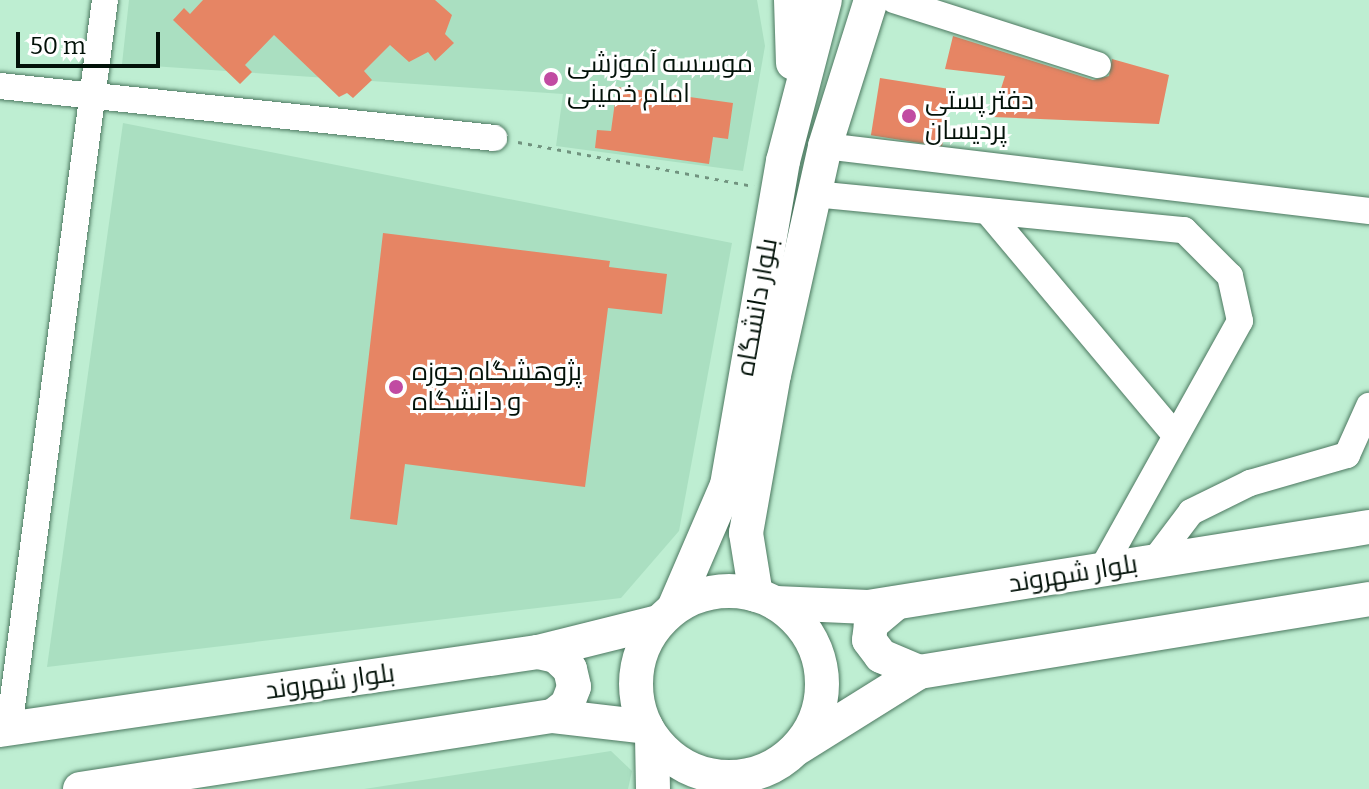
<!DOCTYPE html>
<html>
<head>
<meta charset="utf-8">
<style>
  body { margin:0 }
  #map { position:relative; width:1369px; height:789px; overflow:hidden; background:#beeed2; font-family:Bitter,Cairo,serif }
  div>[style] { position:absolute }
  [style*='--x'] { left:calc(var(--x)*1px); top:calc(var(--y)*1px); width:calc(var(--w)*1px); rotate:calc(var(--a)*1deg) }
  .built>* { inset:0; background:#aadfc1 }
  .building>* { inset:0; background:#e68564; transform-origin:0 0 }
  .path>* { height:3px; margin-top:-1.5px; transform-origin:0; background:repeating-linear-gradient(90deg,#71937f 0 4px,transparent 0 10px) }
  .roads { filter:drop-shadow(0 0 2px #4c7860) drop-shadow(0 0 2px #4c7860) }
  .minor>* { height:26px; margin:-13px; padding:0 13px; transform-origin:13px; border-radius:13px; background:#fff }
  .major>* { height:34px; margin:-17px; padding:0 17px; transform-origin:17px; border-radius:17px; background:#fff }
  .major>.ring { margin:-17px; padding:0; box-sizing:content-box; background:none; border:34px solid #fff; border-radius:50% }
  .dots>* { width:22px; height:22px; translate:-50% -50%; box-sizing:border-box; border:4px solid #fff; border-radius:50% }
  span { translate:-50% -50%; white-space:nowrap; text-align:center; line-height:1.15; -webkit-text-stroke:6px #fff; paint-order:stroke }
  .poi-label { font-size:26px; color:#021108 }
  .left { translate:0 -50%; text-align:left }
  .street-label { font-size:26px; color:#021108 }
  .scale { position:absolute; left:16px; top:32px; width:144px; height:36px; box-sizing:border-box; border:4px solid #021108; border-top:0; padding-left:10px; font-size:24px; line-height:28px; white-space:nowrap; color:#021108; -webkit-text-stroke:6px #fff; paint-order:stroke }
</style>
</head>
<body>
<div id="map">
  <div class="built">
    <i style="clip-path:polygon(129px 0,757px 0,765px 46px,743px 171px,556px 146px,563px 94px,122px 64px)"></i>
    <i style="clip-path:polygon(123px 123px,732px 243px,679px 531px,621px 598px,47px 667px)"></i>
    <i style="clip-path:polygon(611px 751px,632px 771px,628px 789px,364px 789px)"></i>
  </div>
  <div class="building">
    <i style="clip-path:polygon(203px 0,435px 0,452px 15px,445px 34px,454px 43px,435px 61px,428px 52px,409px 62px,390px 45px,364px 71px,372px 80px,353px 98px,347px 93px,339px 97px,274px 35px,245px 65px,252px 72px,240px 84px,173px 20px,184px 8px,190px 14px)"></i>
    <i style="clip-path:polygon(953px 36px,1093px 80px,1109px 76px,1112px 59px,1169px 75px,1159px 124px,992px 117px,1005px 76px,945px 69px)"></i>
    <i style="left:880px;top:78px;width:72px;height:58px;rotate:9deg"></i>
    <i style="clip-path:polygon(617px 87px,733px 103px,728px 139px,713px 137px,709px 164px,595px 148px,597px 130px,611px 131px)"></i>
    <i style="clip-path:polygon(383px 233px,610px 261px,609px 267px,667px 274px,662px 314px,608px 308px,585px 487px,405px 464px,397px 525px,350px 519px)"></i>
  </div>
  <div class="path">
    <i style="--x:518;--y:142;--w:240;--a:10.6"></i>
  </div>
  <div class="roads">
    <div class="minor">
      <i style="--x:894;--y:0;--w:214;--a:17.7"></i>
      <i style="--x:0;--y:86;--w:497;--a:6"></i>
      <i style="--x:825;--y:146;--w:548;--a:6.81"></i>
      <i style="--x:814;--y:194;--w:372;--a:5.6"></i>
      <i style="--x:1184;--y:230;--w:65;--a:45"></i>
      <i style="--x:1230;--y:276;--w:46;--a:77.5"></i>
      <i style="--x:1240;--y:321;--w:284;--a:119.1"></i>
      <i style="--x:987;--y:211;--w:292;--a:50"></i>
      <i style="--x:1154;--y:561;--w:61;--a:-52.9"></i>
      <i style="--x:1191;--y:512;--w:66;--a:-26.2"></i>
      <i style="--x:1250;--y:483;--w:101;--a:-16.1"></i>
      <i style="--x:1347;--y:455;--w:54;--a:-65.8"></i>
      <i style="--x:9;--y:729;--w:735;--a:-82.5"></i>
    </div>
    <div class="major">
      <i style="--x:791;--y:0;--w:63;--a:88.2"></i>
      <i class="ring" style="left:636px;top:591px;width:152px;height:152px"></i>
      <i style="--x:756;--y:595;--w:63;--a:-99.2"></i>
      <i style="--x:746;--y:533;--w:160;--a:-80"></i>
      <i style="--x:774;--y:375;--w:235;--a:-77.4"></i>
      <i style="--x:825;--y:146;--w:153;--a:-72.5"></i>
      <i style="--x:776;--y:603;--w:92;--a:2.5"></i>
      <i style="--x:868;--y:607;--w:507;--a:-9.07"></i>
      <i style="--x:896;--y:603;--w:33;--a:140"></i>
      <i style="--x:871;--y:624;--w:16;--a:97"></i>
      <i style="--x:869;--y:640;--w:20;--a:53"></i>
      <i style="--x:881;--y:656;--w:41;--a:22.8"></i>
      <i style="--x:674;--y:608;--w:134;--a:-66.7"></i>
      <i style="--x:727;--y:485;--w:329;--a:-80.2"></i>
      <i style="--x:783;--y:161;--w:166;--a:-75.4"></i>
      <i style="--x:538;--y:652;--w:18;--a:13"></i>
      <i style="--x:556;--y:656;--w:19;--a:43"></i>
      <i style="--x:570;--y:669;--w:18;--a:77"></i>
      <i style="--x:574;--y:687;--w:19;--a:111"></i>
      <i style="--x:567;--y:705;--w:18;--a:142"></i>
      <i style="--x:0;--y:730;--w:544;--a:-8.25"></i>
      <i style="--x:538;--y:652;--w:124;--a:-14"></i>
      <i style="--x:652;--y:737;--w:52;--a:88.9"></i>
      <i style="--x:799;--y:747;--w:142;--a:-32"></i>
      <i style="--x:919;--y:672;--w:456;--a:-9.2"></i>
      <i style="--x:80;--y:789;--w:479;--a:-8.8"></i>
      <i style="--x:553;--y:716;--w:94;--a:6.7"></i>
    </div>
  </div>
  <div class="dots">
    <i style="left:551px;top:79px;background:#c14ba2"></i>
    <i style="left:909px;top:116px;background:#c14ba2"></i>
    <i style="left:396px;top:387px;background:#c14ba2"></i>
  </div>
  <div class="poi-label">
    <span class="left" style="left:567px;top:79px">موسسه آموزشی<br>امام خمینی</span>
    <span class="left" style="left:925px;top:116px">دفتر پستی<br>پردیسان</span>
    <span class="left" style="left:412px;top:387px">پژوهشگاه حوزه<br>و دانشگاه</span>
  </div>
  <div class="street-label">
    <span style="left:757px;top:307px;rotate:-80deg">بلوار دانشگاه</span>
    <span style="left:1073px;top:574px;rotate:-9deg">بلوار شهروند</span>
    <span style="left:330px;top:682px;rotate:-8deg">بلوار شهروند</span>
  </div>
  <div class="scale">50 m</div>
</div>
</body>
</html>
